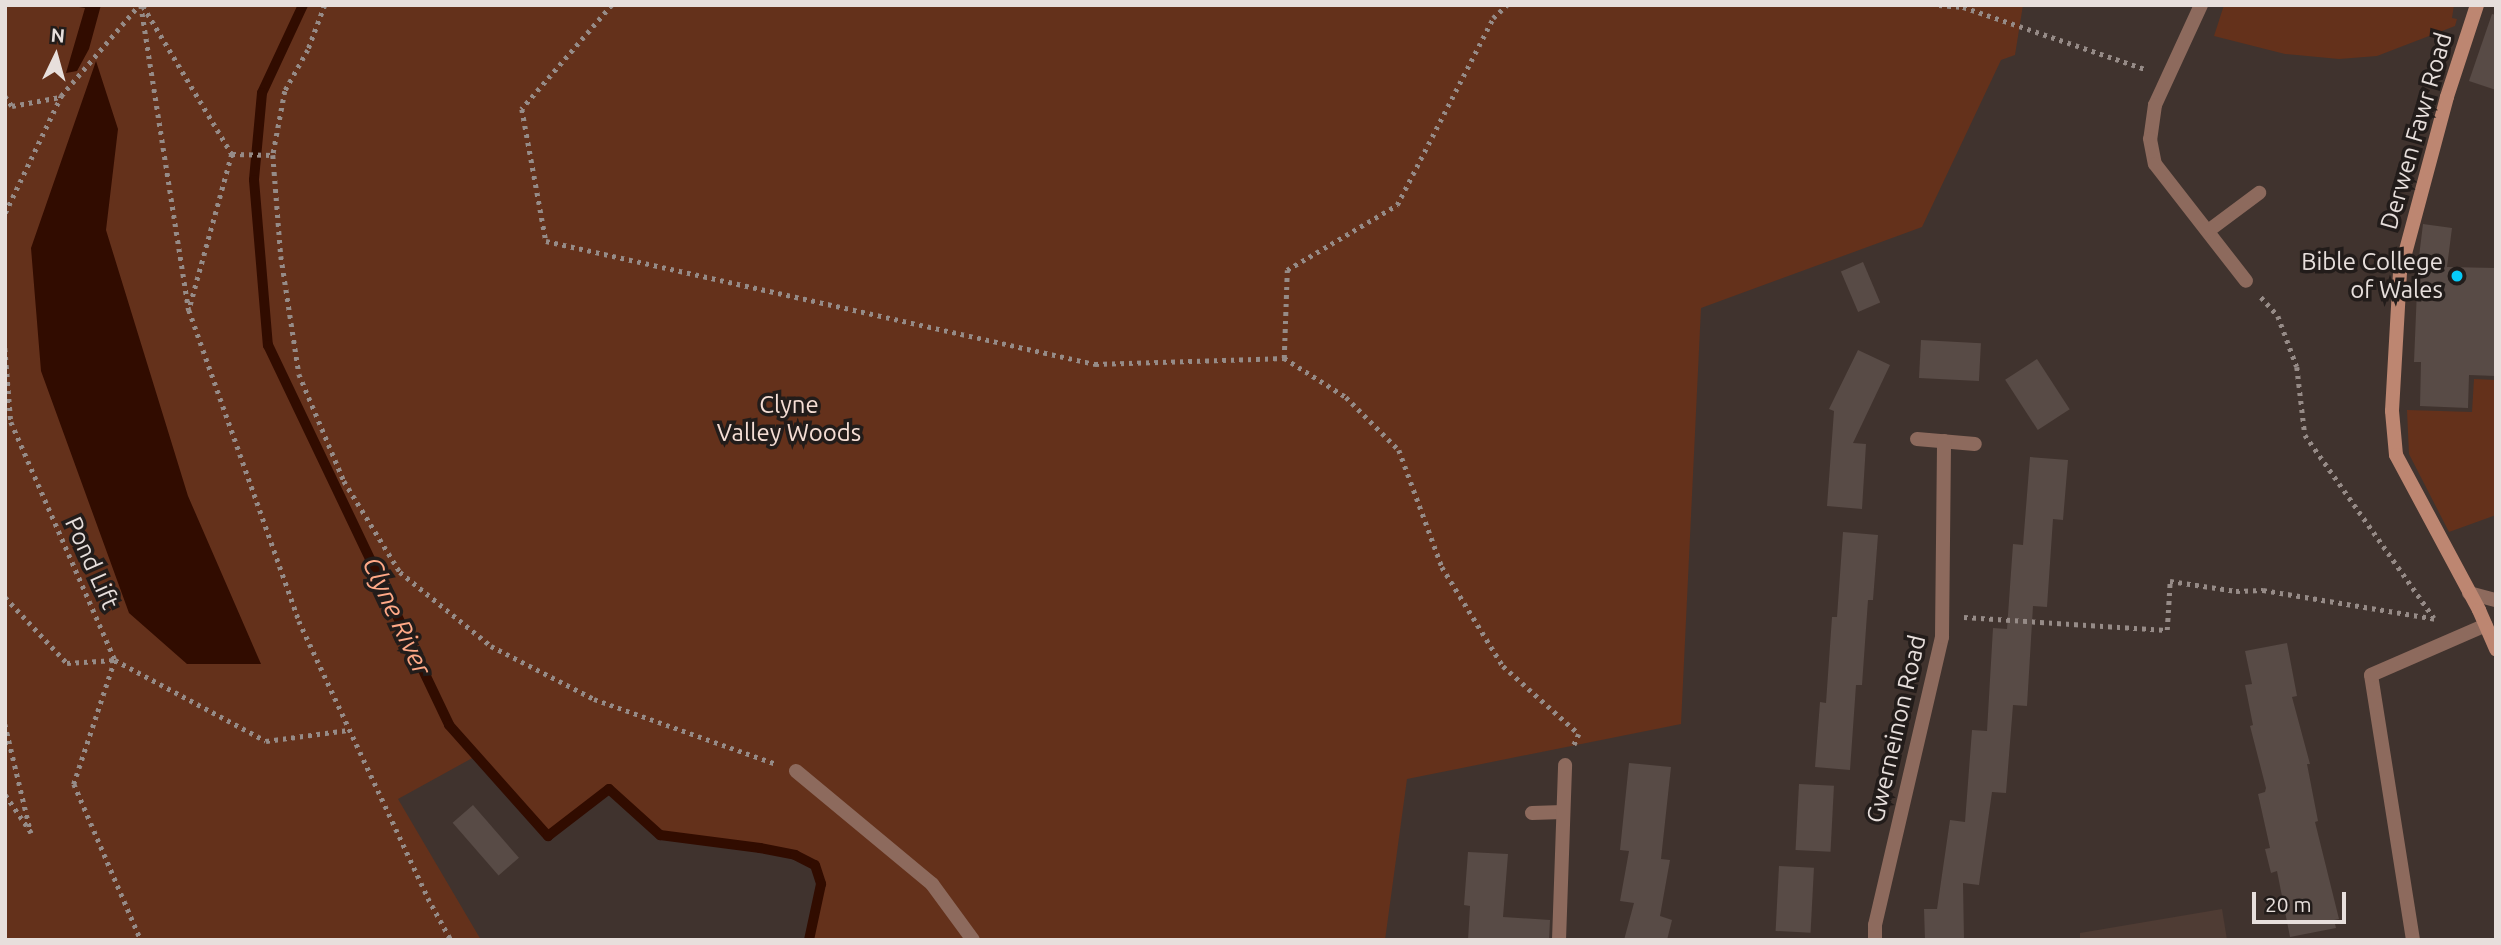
<!DOCTYPE html>
<html>
<head>
<meta charset="utf-8">
<style>
  body { margin:0 }
  #map { position:relative; width:2501px; height:945px; overflow:hidden; background:#40332e; font-family:Ubuntu,sans-serif }
  div>[style] { position:absolute }
  [style*='--x'] { left:calc(var(--x)*1px); top:calc(var(--y)*1px); width:calc(var(--w)*1px); rotate:calc(var(--a)*1deg) }
  .built>* { inset:0; background:#4f3c34 }
  .green>* { inset:0; background:#64311b }
  .water>* { inset:0; background:#310c00 }
  .stream>* { height:10px; margin:-5px; padding:0 5px; transform-origin:5px; border-radius:5px; background:#310c00 }
  .building>* { inset:0; background:#584b46; transform-origin:0 0 }
  .path>* { height:4.5px; margin-top:-2.25px; transform-origin:0; background:repeating-linear-gradient(90deg,#968b87 0 3.5px,transparent 0 8.5px) }
  .minor>* { height:14px; margin:-7px; padding:0 7px; transform-origin:7px; border-radius:7px; background:#8d6a5d }
  .secondary>* { height:14px; margin:-7px; padding:0 7px; transform-origin:7px; border-radius:7px; background:#bd8671 }
  .dots>* { width:19px; height:19px; translate:-50% -50%; box-sizing:border-box; border:4px solid #221c1a; border-radius:50% }
  span { translate:-50% -50%; white-space:nowrap; text-align:center; line-height:1.15; -webkit-text-stroke:7px #221c1a; paint-order:stroke }
  .street-label { font-size:24px; color:#e7dfdc }
  .poi-label { font-size:24px; color:#e7dfdc }
  .right { translate:-100% -50%; text-align:right }
  .park-label { font-size:24px; color:#f5ded5 }
  .water-label { font-size:26px; color:#ffa987; font-style:italic }
  .frame { position:absolute; inset:0; border:7px solid #e7dfdc; pointer-events:none }
  .north { position:absolute; left:21px; top:21px; width:70px; height:70px; -webkit-text-stroke:5px #221c1a; paint-order:stroke; rotate:5deg; font-size:19px; font-weight:700; line-height:28px; text-align:center; color:#e7dfdc }
  .north::after { content:''; display:block; margin:auto; width:24px; height:32px; background:#e7dfdc; clip-path:polygon(50% 0,100% 100%,50% 72%,0 100%) }
  .scale { position:absolute; left:2252px; top:892px; width:94px; height:32px; box-sizing:border-box; border:4px solid #e7dfdc; border-top:0; padding-left:9px; font-size:21px; line-height:24px; white-space:nowrap; color:#e7dfdc; -webkit-text-stroke:5px #221c1a; paint-order:stroke }
</style>
</head>
<body>
<div id="map">
  <div class="built">
    <i style="clip-path:polygon(2222px 909px,2227px 940px,2080px 940px,2080px 933px)"></i>
  </div>
  <div class="green">
    <i style="clip-path:polygon(5px 5px,2023px 5px,2015px 55px,2001px 60px,1922px 227px,1701px 308px,1681px 724px,1407px 779px,1385px 940px,809px 940px,821px 884px,815px 865px,795px 855px,760px 848px,660px 835px,609px 789px,548px 836px,476px 756px,398px 799px,481px 940px,5px 940px)"></i>
    <i style="clip-path:polygon(2224px 5px,2454px 5px,2452px 18px,2457px 19px,2455px 26px,2377px 56px,2339px 59px,2285px 54px,2214px 36px)"></i>
    <i style="clip-path:polygon(2474px 379px,2496px 380px,2496px 515px,2449px 532px,2409px 454px,2407px 410px,2472px 412px)"></i>
  </div>
  <div class="water">
    <i style="clip-path:polygon(67px 5px,101px 5px,89px 49px,77px 71px,66px 73px,85px 8px)"></i>
    <i style="clip-path:polygon(96px 61px,118px 129px,106px 230px,188px 496px,261px 664px,187px 664px,129px 613px,41px 371px,31px 248px)"></i>
  </div>
  <div class="stream">
    <i style="--x:303;--y:5;--w:97;--a:115"></i>
    <i style="--x:262;--y:93;--w:87;--a:95.3"></i>
    <i style="--x:254;--y:180;--w:166;--a:85.2"></i>
    <i style="--x:268;--y:345;--w:421;--a:64.5"></i>
    <i style="--x:449;--y:725;--w:149;--a:48.3"></i>
    <i style="--x:548;--y:836;--w:77;--a:-37.6"></i>
    <i style="--x:609;--y:789;--w:69;--a:42"></i>
    <i style="--x:660;--y:835;--w:101;--a:7.4"></i>
    <i style="--x:760;--y:848;--w:36;--a:11"></i>
    <i style="--x:795;--y:855;--w:22;--a:27"></i>
    <i style="--x:815;--y:865;--w:20;--a:72"></i>
    <i style="--x:821;--y:884;--w:57;--a:102.1"></i>
  </div>
  <div class="building">
    <i style="clip-path:polygon(2492px 14px,2496px 15px,2496px 90px,2469px 81px)"></i>
    <i style="clip-path:polygon(2423px 224px,2452px 228px,2447px 267px,2496px 268px,2496px 376px,2469px 375px,2468px 408px,2420px 406px,2421px 362px,2414px 362px,2418px 265px)"></i>
    <i style="left:1863px;top:262px;width:44px;height:24px;rotate:67deg"></i>
    <i style="left:1921px;top:340px;width:60px;height:38px;rotate:3deg"></i>
    <i style="clip-path:polygon(1858px 350px,1890px 365px,1853px 443px,1866px 444px,1862px 509px,1827px 506px,1834px 411px,1829px 409px)"></i>
    <i style="left:2037px;top:359px;width:60px;height:38px;rotate:57deg"></i>
    <i style="clip-path:polygon(2030px 457px,2068px 460px,2063px 520px,2053px 519px,2047px 607px,2033px 606px,2027px 706px,2013px 705px,2006px 793px,1992px 792px,1979px 885px,1963px 883px,1964px 940px,1925px 940px,1924px 909px,1937px 909px,1950px 820px,1965px 822px,1972px 730px,1987px 731px,1993px 628px,2007px 629px,2013px 544px,2023px 545px)"></i>
    <i style="clip-path:polygon(1843px 532px,1878px 535px,1873px 600px,1868px 600px,1862px 685px,1856px 685px,1850px 770px,1815px 767px,1820px 702px,1826px 703px,1832px 617px,1837px 617px)"></i>
    <i style="clip-path:polygon(2287px 643px,2297px 696px,2292px 697px,2310px 764px,2307px 764px,2318px 821px,2315px 822px,2339px 919px,2334px 920px,2336px 928px,2290px 937px,2277px 871px,2271px 873px,2265px 849px,2270px 848px,2258px 794px,2265px 792px,2266px 788px,2250px 726px,2253px 725px,2245px 685px,2252px 684px,2245px 651px)"></i>
    <i style="clip-path:polygon(1629px 763px,1671px 767px,1661px 859px,1670px 860px,1660px 916px,1672px 920px,1667px 940px,1624px 940px,1634px 903px,1620px 901px,1629px 851px,1620px 850px)"></i>
    <i style="left:1799px;top:784px;width:35px;height:66px;rotate:3deg"></i>
    <i style="left:473px;top:805px;width:70px;height:27px;rotate:49deg"></i>
    <i style="clip-path:polygon(1468px 852px,1508px 854px,1503px 917px,1550px 920px,1549px 940px,1468px 940px,1470px 906px,1464px 905px)"></i>
    <i style="left:1779px;top:866px;width:35px;height:65px;rotate:3deg"></i>
  </div>
  <div class="path">
    <i style="--x:141;--y:5;--w:309;--a:81.1"></i>
    <i style="--x:189;--y:310;--w:330;--a:70.5"></i>
    <i style="--x:299;--y:621;--w:306;--a:65"></i>
    <i style="--x:428;--y:898;--w:48;--a:61.3"></i>
    <i style="--x:325;--y:5;--w:48;--a:110.7"></i>
    <i style="--x:308;--y:50;--w:47;--a:119.3"></i>
    <i style="--x:285;--y:91;--w:65;--a:100.6"></i>
    <i style="--x:273;--y:155;--w:101;--a:85.5"></i>
    <i style="--x:281;--y:256;--w:119;--a:81.3"></i>
    <i style="--x:299;--y:374;--w:116;--a:67.2"></i>
    <i style="--x:344;--y:481;--w:107;--a:58.4"></i>
    <i style="--x:400;--y:572;--w:117;--a:39.1"></i>
    <i style="--x:491;--y:646;--w:116;--a:27.2"></i>
    <i style="--x:594;--y:699;--w:191;--a:19.6"></i>
    <i style="--x:612;--y:5;--w:138;--a:130.9"></i>
    <i style="--x:522;--y:109;--w:134;--a:79.7"></i>
    <i style="--x:546;--y:241;--w:563;--a:12.63"></i>
    <i style="--x:1095;--y:364;--w:189;--a:-1.8"></i>
    <i style="--x:1284;--y:358;--w:73;--a:32.2"></i>
    <i style="--x:1346;--y:397;--w:75;--a:45"></i>
    <i style="--x:1399;--y:450;--w:125;--a:69.8"></i>
    <i style="--x:1442;--y:567;--w:116;--a:58.4"></i>
    <i style="--x:1503;--y:666;--w:102;--a:41.8"></i>
    <i style="--x:1579;--y:734;--w:12;--a:114"></i>
    <i style="--x:1939;--y:5;--w:24;--a:5"></i>
    <i style="--x:1963;--y:7;--w:195;--a:18.8"></i>
    <i style="--x:143;--y:6;--w:173;--a:59"></i>
    <i style="--x:232;--y:154;--w:158;--a:105.4"></i>
    <i style="--x:5;--y:96;--w:12;--a:55"></i>
    <i style="--x:12;--y:106;--w:49;--a:-10.6"></i>
    <i style="--x:232;--y:154;--w:41;--a:1.4"></i>
    <i style="--x:5;--y:213;--w:130;--a:-64.4"></i>
    <i style="--x:61;--y:96;--w:120;--a:-49.4"></i>
    <i style="--x:2261;--y:297;--w:25;--a:48"></i>
    <i style="--x:2278;--y:316;--w:54;--a:69.6"></i>
    <i style="--x:2297;--y:367;--w:68;--a:83.3"></i>
    <i style="--x:2305;--y:435;--w:224;--a:54.8"></i>
    <i style="--x:5;--y:348;--w:74;--a:85.4"></i>
    <i style="--x:11;--y:422;--w:260;--a:66.4"></i>
    <i style="--x:1284;--y:358;--w:88;--a:-88"></i>
    <i style="--x:1287;--y:270;--w:128;--a:-30.6"></i>
    <i style="--x:1397;--y:205;--w:210;--a:-62.8"></i>
    <i style="--x:1493;--y:18;--w:19;--a:-43"></i>
    <i style="--x:5;--y:597;--w:91;--a:46.8"></i>
    <i style="--x:67;--y:663;--w:48;--a:-3.6"></i>
    <i style="--x:1964;--y:617;--w:203;--a:3.7"></i>
    <i style="--x:2167;--y:630;--w:49;--a:-86.5"></i>
    <i style="--x:2170;--y:581;--w:67;--a:8.6"></i>
    <i style="--x:2236;--y:591;--w:27;--a:-2"></i>
    <i style="--x:2263;--y:590;--w:176;--a:9.5"></i>
    <i style="--x:115;--y:660;--w:131;--a:108.3"></i>
    <i style="--x:74;--y:784;--w:170;--a:66.8"></i>
    <i style="--x:115;--y:660;--w:171;--a:28.2"></i>
    <i style="--x:266;--y:741;--w:83;--a:-7.6"></i>
    <i style="--x:5;--y:724;--w:112;--a:76.6"></i>
    <i style="--x:31;--y:833;--w:46;--a:-124.4"></i>
  </div>
  <div class="minor">
    <i style="--x:2201;--y:5;--w:110;--a:114.7"></i>
    <i style="--x:2155;--y:105;--w:34;--a:98"></i>
    <i style="--x:2150;--y:139;--w:25;--a:79"></i>
    <i style="--x:2155;--y:164;--w:148;--a:52.1"></i>
    <i style="--x:2208;--y:231;--w:64;--a:-36.7"></i>
    <i style="--x:1917;--y:439;--w:58;--a:4.9"></i>
    <i style="--x:2469;--y:593;--w:28;--a:15"></i>
    <i style="--x:796;--y:771;--w:177;--a:39.7"></i>
    <i style="--x:932;--y:884;--w:69;--a:53.8"></i>
    <i style="--x:1532;--y:813;--w:31;--a:-2"></i>
    <i style="--x:1559;--y:940;--w:175;--a:-88"></i>
    <i style="--x:1875;--y:940;--w:15;--a:-90"></i>
    <i style="--x:1875;--y:925;--w:296;--a:-76.9"></i>
    <i style="--x:1942;--y:637;--w:196;--a:-89.4"></i>
    <i style="--x:2413;--y:940;--w:268;--a:-99"></i>
    <i style="--x:2371;--y:675;--w:125;--a:-23.5"></i>
  </div>
  <div class="secondary">
    <i style="--x:2477;--y:5;--w:97;--a:108.1"></i>
    <i style="--x:2447;--y:97;--w:181;--a:105"></i>
    <i style="--x:2400;--y:272;--w:139;--a:93.3"></i>
    <i style="--x:2392;--y:411;--w:44;--a:84.8"></i>
    <i style="--x:2396;--y:455;--w:176;--a:61.8"></i>
    <i style="--x:2479;--y:610;--w:43;--a:66.4"></i>
  </div>
  <div class="dots">
    <i style="left:2457px;top:276px;background:#06cbf9"></i>
  </div>
  <div class="street-label">
    <span style="left:2416px;top:131px;rotate:-74deg">Derwen Fawr Road</span>
    <span style="left:92px;top:563px;rotate:66deg">Pond Lift</span>
    <span style="left:1896px;top:729px;rotate:-77deg">Gwerneinon Road</span>
  </div>
  <div class="poi-label">
    <span class="right" style="left:2443px;top:276px">Bible College<br>of Wales</span>
  </div>
  <div class="park-label">
    <span style="left:789px;top:419px">Clyne<br>Valley Woods</span>
  </div>
  <div class="water-label">
    <span style="left:397px;top:616px;rotate:65deg">Clyne River</span>
  </div>
  <div class="frame"></div>
  <div class="north">N</div>
  <div class="scale">20 m</div>
</div>
</body>
</html>
